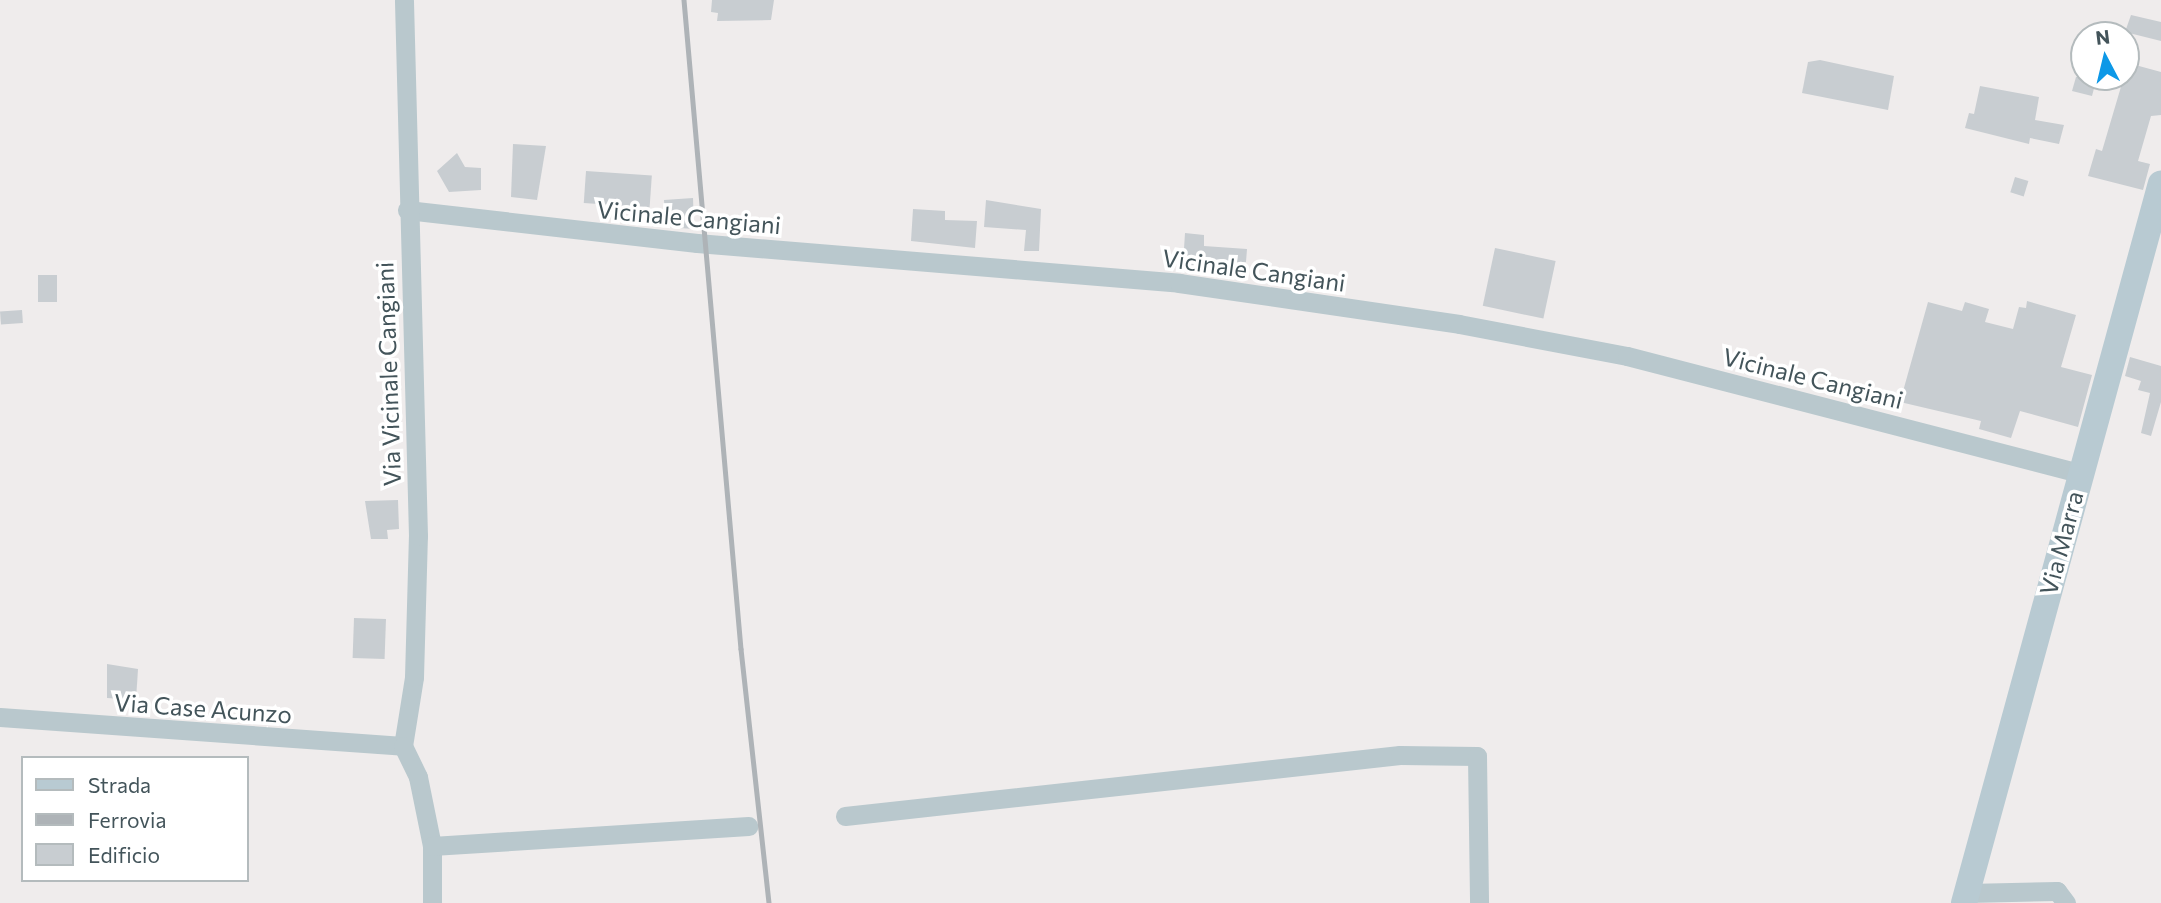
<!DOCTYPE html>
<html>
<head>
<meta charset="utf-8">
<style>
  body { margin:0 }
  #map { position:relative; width:2161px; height:903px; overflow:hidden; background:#efecec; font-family:Commissioner,sans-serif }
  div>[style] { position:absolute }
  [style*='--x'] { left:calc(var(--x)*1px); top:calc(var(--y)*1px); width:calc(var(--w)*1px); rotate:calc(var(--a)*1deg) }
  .building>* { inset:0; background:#c8cdd1; transform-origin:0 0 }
  .street>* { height:19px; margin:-9.5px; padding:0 9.5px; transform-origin:9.5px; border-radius:9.5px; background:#b9c8cd }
  .secondary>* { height:26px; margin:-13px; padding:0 13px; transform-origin:13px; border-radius:13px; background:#b8cad2 }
  .rail>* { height:4.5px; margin:-2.25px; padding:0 2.25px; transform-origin:2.25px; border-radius:2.25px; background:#aeb3b7 }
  span { translate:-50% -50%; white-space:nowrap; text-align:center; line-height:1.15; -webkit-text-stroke:7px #fff; paint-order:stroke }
  .street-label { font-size:24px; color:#43545a }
  .legend { position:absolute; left:21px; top:756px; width:228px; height:126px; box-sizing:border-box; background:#fff; border:2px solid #b4bbbd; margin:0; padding:9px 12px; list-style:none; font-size:21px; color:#43545a }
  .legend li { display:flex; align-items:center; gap:14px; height:35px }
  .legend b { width:35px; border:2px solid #b4bbbd }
  .north { position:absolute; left:2070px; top:21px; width:70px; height:70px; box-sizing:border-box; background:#fff; border:2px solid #b4bbbd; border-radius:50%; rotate:353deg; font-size:19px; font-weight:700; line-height:28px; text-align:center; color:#43545a }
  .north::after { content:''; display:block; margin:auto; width:24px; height:32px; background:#0d98e7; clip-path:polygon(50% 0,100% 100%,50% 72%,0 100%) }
</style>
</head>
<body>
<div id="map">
  <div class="building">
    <i style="clip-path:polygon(712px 0,774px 0,771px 20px,717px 21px,718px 13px,711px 12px)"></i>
    <i style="clip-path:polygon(2131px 15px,2161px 22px,2161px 41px,2125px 32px)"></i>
    <i style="clip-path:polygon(1820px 60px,1894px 76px,1888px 110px,1802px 93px,1808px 62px)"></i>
    <i style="clip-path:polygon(2128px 63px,2161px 72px,2161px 115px,2151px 116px,2138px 161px,2150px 164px,2143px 190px,2088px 176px,2096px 149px,2102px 151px)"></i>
    <i style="clip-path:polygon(2076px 77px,2097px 77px,2092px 96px,2072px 91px)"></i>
    <i style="clip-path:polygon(1980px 86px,2039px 97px,2035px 120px,2064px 125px,2059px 144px,2030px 138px,2029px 144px,1965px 128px,1969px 113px,1974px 114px)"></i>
    <i style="clip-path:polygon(513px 144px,546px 146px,537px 200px,511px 197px)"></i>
    <i style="clip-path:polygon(457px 153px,465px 167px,481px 168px,481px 190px,449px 192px,437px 171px)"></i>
    <i style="left:586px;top:171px;width:66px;height:32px;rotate:4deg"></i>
    <i style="left:2015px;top:177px;width:14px;height:16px;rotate:17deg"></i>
    <i style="clip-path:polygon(693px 198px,694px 229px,666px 227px,664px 200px)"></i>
    <i style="clip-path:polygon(986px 200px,1041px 209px,1039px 251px,1024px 251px,1026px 230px,984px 227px)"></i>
    <i style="clip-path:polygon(913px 209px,945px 211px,945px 220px,977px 221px,975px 248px,911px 241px)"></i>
    <i style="clip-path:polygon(1185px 233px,1204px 235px,1204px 246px,1247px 249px,1246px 262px,1218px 264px,1217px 275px,1194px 272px,1194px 265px,1183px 264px)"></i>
    <i style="left:1495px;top:248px;width:62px;height:59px;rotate:12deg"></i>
    <i style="left:57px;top:275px;width:27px;height:19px;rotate:90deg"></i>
    <i style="clip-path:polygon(2027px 301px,2076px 315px,2061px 367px,2092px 375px,2078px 427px,2020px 411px,2011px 438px,1979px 429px,1981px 421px,1900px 402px,1928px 302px,1962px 311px,1965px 302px,1989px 309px,1985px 322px,2013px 329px,2019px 307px,2026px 308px)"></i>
    <i style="left:22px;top:310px;width:13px;height:22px;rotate:86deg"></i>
    <i style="clip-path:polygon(2130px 357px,2161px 366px,2161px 402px,2151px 436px,2141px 433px,2150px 393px,2138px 390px,2141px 381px,2125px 376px)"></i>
    <i style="clip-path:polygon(398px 500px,399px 529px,387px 530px,388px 539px,371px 539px,365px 501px)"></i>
    <i style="left:354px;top:618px;width:32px;height:40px;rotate:2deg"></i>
    <i style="clip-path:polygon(107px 664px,138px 669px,136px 700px,107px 698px)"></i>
  </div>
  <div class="street">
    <i style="--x:407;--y:210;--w:292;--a:6.5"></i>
    <i style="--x:697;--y:243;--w:484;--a:4.7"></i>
    <i style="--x:1179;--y:283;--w:283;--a:8.3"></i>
    <i style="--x:1459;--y:324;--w:171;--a:10.8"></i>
    <i style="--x:1627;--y:356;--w:468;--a:14.5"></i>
    <i style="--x:0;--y:717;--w:404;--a:4.1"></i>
    <i style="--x:403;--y:746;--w:70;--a:-80.9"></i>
    <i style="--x:414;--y:677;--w:141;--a:-88.4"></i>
    <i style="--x:418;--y:536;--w:536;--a:-91.5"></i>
    <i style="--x:403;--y:746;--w:34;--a:64"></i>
    <i style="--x:418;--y:777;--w:70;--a:78.5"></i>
    <i style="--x:432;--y:846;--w:57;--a:90"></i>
    <i style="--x:845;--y:816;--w:558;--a:-6.27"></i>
    <i style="--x:1400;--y:755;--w:77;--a:0.7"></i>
    <i style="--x:1477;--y:756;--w:147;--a:89.2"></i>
    <i style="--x:432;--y:846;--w:317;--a:-3.6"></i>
    <i style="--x:1967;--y:893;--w:90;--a:-1.3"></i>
    <i style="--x:2057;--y:891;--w:15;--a:53"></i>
  </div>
  <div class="secondary">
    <i style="--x:1964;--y:903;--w:746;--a:-74.7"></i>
  </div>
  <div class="rail">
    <i style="--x:684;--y:0;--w:651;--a:84.98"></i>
    <i style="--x:741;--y:649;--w:256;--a:83.7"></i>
  </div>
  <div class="street-label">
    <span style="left:689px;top:217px;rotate:5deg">Vicinale Cangiani</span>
    <span style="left:1254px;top:270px;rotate:8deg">Vicinale Cangiani</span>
    <span style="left:388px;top:374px;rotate:-92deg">Via Vicinale Cangiani</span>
    <span style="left:1813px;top:378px;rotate:14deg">Vicinale Cangiani</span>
    <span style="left:2061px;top:543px;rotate:-75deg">Via Marra</span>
    <span style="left:203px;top:708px;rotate:4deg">Via Case Acunzo</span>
  </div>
  <ul class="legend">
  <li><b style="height:9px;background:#b8cad2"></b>Strada</li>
  <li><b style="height:9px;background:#aeb3b7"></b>Ferrovia</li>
  <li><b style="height:19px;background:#c8cdd1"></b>Edificio</li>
  </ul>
  <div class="north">N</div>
</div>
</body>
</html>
